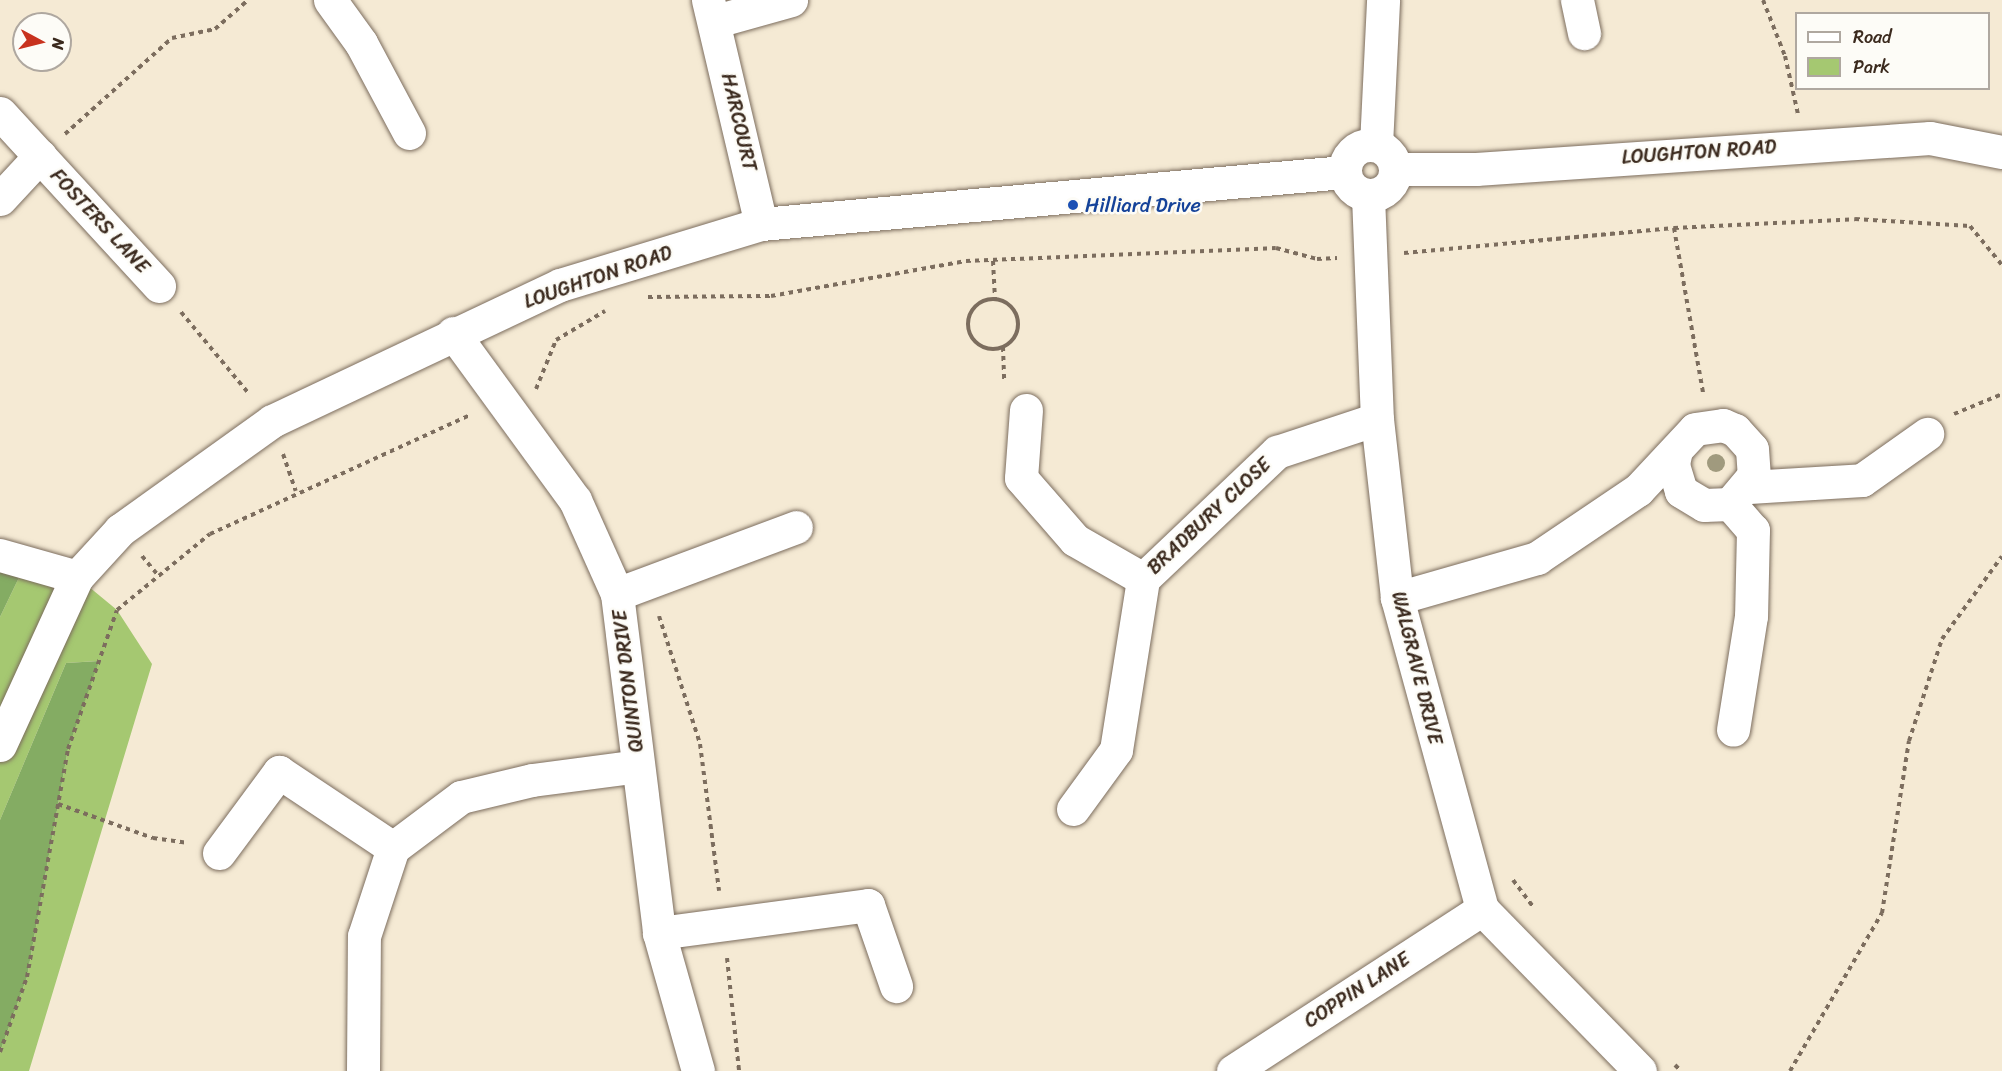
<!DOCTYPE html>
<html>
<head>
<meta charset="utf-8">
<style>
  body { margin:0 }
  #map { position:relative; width:2002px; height:1071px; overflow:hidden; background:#f5ead4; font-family:Sriracha,sans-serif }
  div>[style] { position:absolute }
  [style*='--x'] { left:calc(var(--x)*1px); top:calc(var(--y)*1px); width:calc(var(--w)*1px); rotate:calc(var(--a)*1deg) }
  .green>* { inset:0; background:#a5c871 }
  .forest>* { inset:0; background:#84ac63 }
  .path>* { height:4px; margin-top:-2px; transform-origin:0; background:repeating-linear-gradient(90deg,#7c6d5e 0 4.5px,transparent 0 9px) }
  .path>.ring { margin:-2px; padding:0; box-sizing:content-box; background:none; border:4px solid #7c6d5e; border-radius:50% }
  .roads { filter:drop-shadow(0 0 2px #7c6d5e) drop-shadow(0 0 2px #7c6d5e) }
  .street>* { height:33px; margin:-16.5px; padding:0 16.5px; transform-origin:16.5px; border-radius:16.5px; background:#fff }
  .secondary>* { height:33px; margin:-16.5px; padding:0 16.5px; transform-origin:16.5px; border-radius:16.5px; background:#fff }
  .secondary>.ring { margin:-16.5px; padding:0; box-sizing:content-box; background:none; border:33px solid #fff; border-radius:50% }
  .trees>* { width:18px; height:18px; margin:-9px; border-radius:50%; background:#a09a7e }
  .dots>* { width:16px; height:16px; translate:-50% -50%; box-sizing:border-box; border:3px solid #fdfcf7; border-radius:50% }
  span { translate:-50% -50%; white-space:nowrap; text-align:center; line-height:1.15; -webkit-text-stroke:5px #fdfcf7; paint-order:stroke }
  .street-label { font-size:20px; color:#3b2a1e }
  .transit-label { font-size:20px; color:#164399 }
  .left { translate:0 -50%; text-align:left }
  .legend { position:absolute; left:1795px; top:12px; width:195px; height:78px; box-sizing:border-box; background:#fdfcf7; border:2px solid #afa8a0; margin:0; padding:8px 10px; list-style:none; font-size:18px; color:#3b2a1e }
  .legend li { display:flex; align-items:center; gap:12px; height:30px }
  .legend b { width:30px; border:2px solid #afa8a0 }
  .north { position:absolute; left:12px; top:12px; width:60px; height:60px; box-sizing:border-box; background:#fdfcf7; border:2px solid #afa8a0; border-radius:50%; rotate:97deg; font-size:16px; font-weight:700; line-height:24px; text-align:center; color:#3b2a1e }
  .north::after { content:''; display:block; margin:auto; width:21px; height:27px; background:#c8321e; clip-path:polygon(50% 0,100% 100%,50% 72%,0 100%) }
</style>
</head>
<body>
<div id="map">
  <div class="green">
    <i style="clip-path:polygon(26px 563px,77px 577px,117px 610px,152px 664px,29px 1071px,0 1071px,0 1052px,27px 977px,68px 749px,98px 661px,66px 663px,0 820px,0 617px)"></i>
  </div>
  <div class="forest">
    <i style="clip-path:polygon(0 555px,26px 563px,0 617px)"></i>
    <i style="clip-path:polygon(99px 661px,68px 749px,27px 977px,0 1052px,0 820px,66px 663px)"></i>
  </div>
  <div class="path">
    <i style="--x:1763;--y:0;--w:60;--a:68.6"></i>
    <i style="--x:1785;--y:56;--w:59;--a:77.4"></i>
    <i style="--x:65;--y:134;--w:144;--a:-41.9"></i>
    <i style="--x:172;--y:38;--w:44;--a:-11.8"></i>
    <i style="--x:215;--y:29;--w:44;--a:-41.3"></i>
    <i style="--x:1674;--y:228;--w:167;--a:80"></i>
    <i style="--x:1404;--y:253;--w:271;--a:-5.3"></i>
    <i style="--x:1674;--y:228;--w:181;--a:-2.8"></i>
    <i style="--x:1855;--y:219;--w:115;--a:3.5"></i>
    <i style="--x:1970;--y:226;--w:50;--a:50.6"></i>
    <i style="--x:993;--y:261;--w:38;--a:87"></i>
    <i style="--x:648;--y:297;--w:123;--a:-0.5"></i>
    <i style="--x:771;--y:296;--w:198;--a:-10.2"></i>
    <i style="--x:966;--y:261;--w:310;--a:-2.4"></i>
    <i style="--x:1276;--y:248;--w:42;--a:15"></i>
    <i style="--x:1317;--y:259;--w:20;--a:-3"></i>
    <i class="ring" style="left:968px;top:299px;width:46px;height:46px"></i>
    <i style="--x:181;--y:312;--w:107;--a:50.3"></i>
    <i style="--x:1003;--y:347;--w:36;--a:88"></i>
    <i style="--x:536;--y:389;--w:53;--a:-67.8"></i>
    <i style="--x:556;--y:340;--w:57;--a:-30.6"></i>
    <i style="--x:1954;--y:414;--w:52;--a:-22.6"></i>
    <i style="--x:283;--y:454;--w:39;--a:71"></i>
    <i style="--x:142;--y:556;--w:26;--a:50"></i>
    <i style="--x:659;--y:616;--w:134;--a:72.2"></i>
    <i style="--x:700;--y:744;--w:148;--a:82.6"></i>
    <i style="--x:58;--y:804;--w:101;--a:19.7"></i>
    <i style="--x:153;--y:838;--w:34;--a:8"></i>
    <i style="--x:1513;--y:880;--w:35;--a:53"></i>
    <i style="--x:727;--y:958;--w:114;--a:83.9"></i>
    <i style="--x:0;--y:1052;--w:80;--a:-70.2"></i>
    <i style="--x:27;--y:977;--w:232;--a:-79.8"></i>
    <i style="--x:68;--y:749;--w:147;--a:-70.6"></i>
    <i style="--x:117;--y:610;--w:120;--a:-39.3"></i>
    <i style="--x:210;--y:534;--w:286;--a:-24.6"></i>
    <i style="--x:1675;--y:1065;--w:8;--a:45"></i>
    <i style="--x:1790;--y:1071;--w:183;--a:-59.8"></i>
    <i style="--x:1882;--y:913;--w:174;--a:-81.1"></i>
    <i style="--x:1909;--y:741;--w:107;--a:-72.1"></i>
    <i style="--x:1942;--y:639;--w:102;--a:-54.1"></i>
  </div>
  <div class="roads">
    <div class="street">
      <i style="--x:330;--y:0;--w:53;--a:54.2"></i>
      <i style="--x:361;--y:43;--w:102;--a:61.9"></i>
      <i style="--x:708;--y:0;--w:230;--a:76.7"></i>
      <i style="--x:1577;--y:0;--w:34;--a:78"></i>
      <i style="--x:716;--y:21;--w:78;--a:-15.6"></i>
      <i style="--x:0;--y:113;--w:235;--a:47.4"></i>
      <i style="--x:1376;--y:145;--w:145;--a:-87.2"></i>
      <i style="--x:0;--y:199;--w:59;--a:-47.1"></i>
      <i style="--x:453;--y:333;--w:207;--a:53.9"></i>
      <i style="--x:575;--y:500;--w:103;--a:65.9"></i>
      <i style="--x:617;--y:594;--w:342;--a:82.9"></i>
      <i style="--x:659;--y:933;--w:143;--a:74.2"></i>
      <i style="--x:1026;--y:410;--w:68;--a:94.2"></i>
      <i style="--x:1021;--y:478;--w:82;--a:48.9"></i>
      <i style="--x:1075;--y:540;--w:78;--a:29.8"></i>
      <i style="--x:1749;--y:487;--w:113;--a:-3.5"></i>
      <i style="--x:1862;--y:480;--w:80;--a:-35.3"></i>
      <i style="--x:1730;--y:504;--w:35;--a:49"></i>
      <i style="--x:1753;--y:530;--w:86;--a:91.3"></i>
      <i style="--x:1751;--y:616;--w:115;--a:99"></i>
      <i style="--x:0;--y:555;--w:80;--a:15.9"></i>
      <i style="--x:617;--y:594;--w:191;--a:-20.5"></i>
      <i style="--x:1397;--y:598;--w:146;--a:-15.9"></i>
      <i style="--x:1537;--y:558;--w:122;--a:-34"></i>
      <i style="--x:1638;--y:490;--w:83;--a:-46.9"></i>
      <i style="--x:1695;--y:429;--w:28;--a:-8"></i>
      <i style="--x:1723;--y:425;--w:13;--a:23"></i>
      <i style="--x:1735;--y:430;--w:25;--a:48"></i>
      <i style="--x:1752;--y:449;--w:26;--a:86"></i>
      <i style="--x:1754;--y:475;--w:38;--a:130"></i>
      <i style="--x:1730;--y:504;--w:26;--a:178"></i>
      <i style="--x:1704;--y:505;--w:27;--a:-149"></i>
      <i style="--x:1681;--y:491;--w:28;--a:-107"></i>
      <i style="--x:1673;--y:464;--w:14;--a:-78"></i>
      <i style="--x:1073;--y:809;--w:73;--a:-53.9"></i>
      <i style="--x:1116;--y:750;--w:173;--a:-81"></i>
      <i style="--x:1143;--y:579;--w:185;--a:-43.5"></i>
      <i style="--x:1277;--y:452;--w:105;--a:-18.3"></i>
      <i style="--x:219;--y:853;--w:101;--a:-53.5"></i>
      <i style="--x:279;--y:772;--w:137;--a:33.7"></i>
      <i style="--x:659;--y:933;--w:211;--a:-7.6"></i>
      <i style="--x:868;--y:905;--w:86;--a:70.9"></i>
      <i style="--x:363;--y:1071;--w:135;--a:-89.6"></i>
      <i style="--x:364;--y:936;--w:93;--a:-71.8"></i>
      <i style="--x:393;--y:848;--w:85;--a:-36.9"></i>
      <i style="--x:461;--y:797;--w:73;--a:-13.5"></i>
      <i style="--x:532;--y:780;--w:107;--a:-7.5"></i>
      <i style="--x:1233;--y:1071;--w:297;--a:-33"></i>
    </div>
    <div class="secondary">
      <i class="ring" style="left:1345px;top:145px;width:17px;height:17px"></i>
      <i style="--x:1395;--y:169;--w:81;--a:0"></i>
      <i style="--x:1476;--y:169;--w:455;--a:-3.9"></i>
      <i style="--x:1930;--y:138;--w:73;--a:11"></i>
      <i style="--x:1368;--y:196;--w:223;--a:87.7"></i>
      <i style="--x:1377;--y:419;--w:180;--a:83.6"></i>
      <i style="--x:1397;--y:598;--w:322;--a:74.7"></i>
      <i style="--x:1482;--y:909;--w:226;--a:45.7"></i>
      <i style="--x:0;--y:745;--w:185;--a:-65.4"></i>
      <i style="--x:77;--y:577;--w:64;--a:-47.5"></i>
      <i style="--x:120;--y:530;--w:187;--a:-35.6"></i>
      <i style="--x:272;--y:421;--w:318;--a:-25.3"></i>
      <i style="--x:560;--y:285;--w:210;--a:-16.9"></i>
      <i style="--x:761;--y:224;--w:585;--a:-5.1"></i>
    </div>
  </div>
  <div class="trees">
    <i style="left:1716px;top:463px"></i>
  </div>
  <div class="dots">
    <i style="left:1073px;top:205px;background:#1a4fb4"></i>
  </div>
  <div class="street-label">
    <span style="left:739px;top:122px;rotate:77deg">HARCOURT</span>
    <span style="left:1699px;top:152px;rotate:-4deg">LOUGHTON ROAD</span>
    <span style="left:100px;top:221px;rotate:47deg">FOSTERS LANE</span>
    <span style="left:598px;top:277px;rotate:-19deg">LOUGHTON ROAD</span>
    <span style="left:1209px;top:516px;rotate:-43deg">BRADBURY CLOSE</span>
    <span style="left:1417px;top:668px;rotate:76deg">WALGRAVE DRIVE</span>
    <span style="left:628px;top:681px;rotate:-97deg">QUINTON DRIVE</span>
    <span style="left:1357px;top:990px;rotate:-33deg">COPPIN LANE</span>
  </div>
  <div class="transit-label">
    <span class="left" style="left:1085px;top:205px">Hilliard Drive</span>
  </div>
  <ul class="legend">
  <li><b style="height:8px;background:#fff"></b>Road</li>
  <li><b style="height:16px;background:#a5c871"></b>Park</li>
  </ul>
  <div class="north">N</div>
</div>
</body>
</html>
